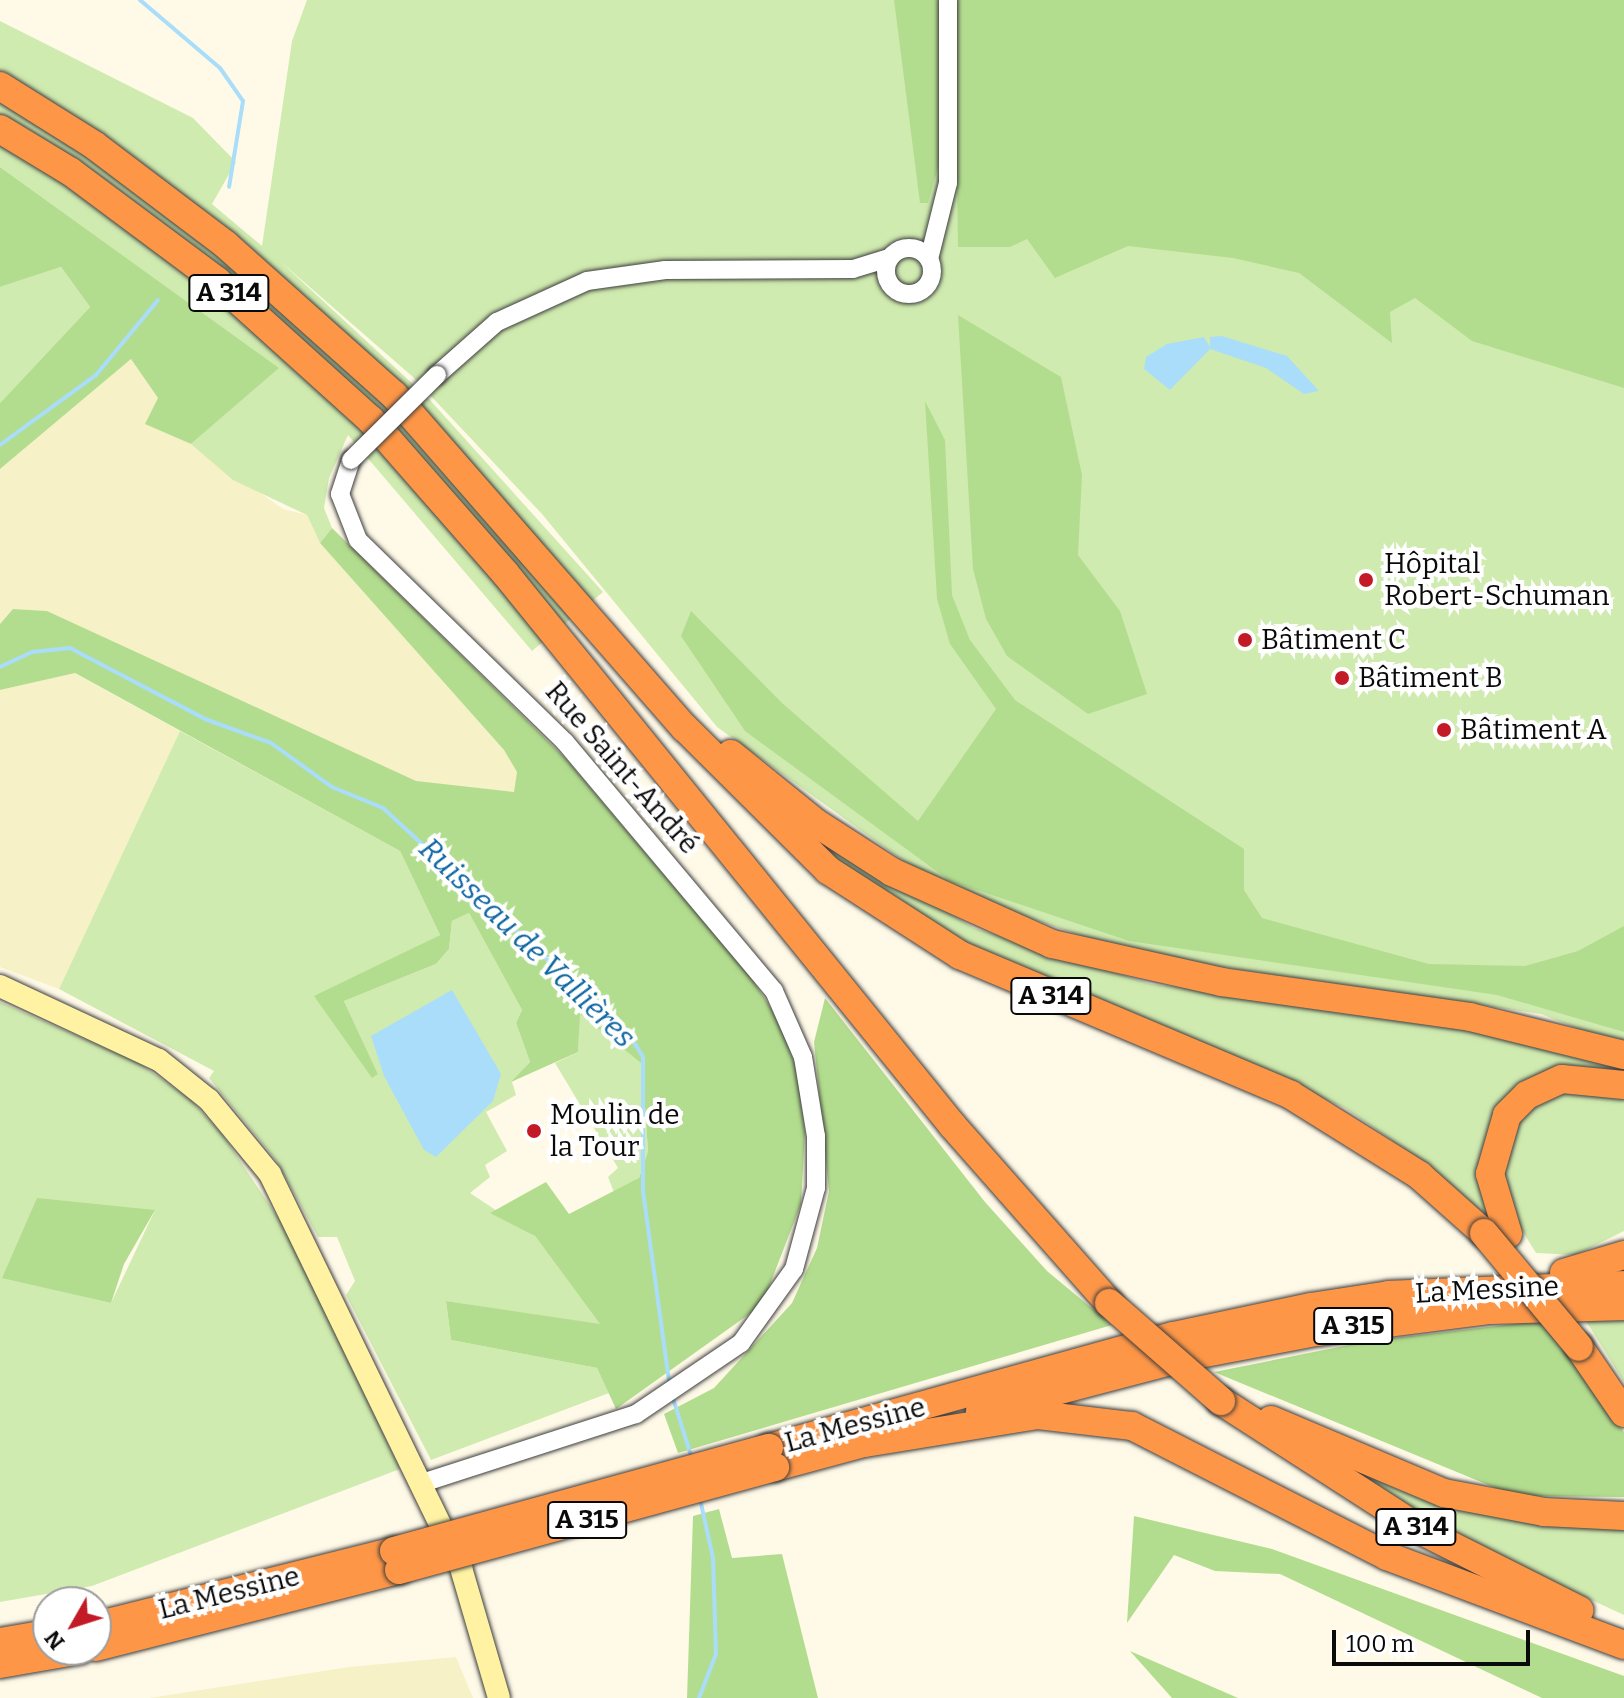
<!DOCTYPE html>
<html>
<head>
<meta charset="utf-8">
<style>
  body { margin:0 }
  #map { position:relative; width:1624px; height:1698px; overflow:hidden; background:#fffae8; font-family:Bitter,serif }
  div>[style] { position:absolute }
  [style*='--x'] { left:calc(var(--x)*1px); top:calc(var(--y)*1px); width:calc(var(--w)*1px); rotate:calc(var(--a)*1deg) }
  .farmland>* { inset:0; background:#f6f1c6 }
  .green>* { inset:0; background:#d0ebb0 }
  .forest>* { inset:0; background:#b3dd8e }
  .water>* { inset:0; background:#a9ddfa }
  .stream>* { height:4px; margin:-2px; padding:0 2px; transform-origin:2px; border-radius:2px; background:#a9ddfa }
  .roads { filter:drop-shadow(0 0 2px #3d3d3d) drop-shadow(0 0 2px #3d3d3d) }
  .tertiary>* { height:18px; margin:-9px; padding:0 9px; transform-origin:9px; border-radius:9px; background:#fff }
  .tertiary>.ring { margin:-9px; padding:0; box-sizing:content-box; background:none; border:18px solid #fff; border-radius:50% }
  .secondary>* { height:22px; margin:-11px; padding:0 11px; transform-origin:11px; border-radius:11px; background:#fff3a3 }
  .motorway>* { height:28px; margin:-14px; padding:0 14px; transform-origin:14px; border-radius:14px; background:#fe9647 }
  .bridges { filter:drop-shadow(0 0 2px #3d3d3d) drop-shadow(0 0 2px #3d3d3d) }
  .tertiary-bridge>* { height:18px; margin:-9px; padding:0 9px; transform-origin:9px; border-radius:9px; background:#fff }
  .motorway-bridge>* { height:28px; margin:-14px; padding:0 14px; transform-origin:14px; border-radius:14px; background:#fe9647 }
  .dots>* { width:22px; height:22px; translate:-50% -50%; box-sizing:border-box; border:4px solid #fff; border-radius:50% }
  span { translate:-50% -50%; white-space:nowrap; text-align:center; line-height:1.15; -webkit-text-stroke:8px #fff; paint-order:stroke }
  .shield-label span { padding:2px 6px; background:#fff; border:2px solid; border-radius:6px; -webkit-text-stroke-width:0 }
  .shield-label { font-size:26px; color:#0a0a0a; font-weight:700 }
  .poi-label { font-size:28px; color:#0a0a0a }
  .left { translate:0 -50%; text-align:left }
  .street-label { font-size:28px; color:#0a0a0a }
  .water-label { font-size:30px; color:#0d65a2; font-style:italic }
  .north { position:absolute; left:32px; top:1586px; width:80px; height:80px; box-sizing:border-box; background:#fff; border:2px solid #9d9d9d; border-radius:50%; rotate:231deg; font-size:22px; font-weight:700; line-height:32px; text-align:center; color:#0a0a0a }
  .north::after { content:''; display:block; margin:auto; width:28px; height:36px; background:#c21b27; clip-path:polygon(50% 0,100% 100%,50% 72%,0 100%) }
  .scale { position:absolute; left:1332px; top:1630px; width:198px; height:36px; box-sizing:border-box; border:4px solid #0a0a0a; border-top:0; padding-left:10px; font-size:24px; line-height:28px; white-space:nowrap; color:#0a0a0a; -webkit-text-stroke:6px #fff; paint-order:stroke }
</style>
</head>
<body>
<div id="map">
  <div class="farmland">
    <i style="clip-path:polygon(131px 359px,158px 398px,146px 424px,191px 444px,283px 509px,307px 515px,320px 543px,504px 750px,517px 772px,515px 792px,416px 782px,47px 611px,13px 609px,0 624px,0 469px)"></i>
    <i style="clip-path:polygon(74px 673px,180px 731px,59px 989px,0 967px,0 690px)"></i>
    <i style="clip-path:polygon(456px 1657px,473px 1698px,149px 1698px,349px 1667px)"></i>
  </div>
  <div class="green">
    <i style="clip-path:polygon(307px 0,1624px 0,1624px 1047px,1541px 1014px,1138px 955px,941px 888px,717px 727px,542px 514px,413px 377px,281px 262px,429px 399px,603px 592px,532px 651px,348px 435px,329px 478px,324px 508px,332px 528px,320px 543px,307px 515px,233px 480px,191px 444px,278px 368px,0 167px,0 21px,193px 118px,236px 162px,212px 204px,262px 246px,292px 41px)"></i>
    <i style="clip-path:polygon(61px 267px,90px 307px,0 403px,0 287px)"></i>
    <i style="clip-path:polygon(180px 731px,400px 851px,440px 935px,315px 997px,378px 1074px,344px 1001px,436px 964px,449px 949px,452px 921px,469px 913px,522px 1010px,516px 1023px,530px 1062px,512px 1082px,516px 1095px,486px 1112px,507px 1151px,485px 1165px,490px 1177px,470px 1193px,535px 1236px,601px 1325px,446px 1301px,451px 1340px,597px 1368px,609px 1393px,431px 1460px,346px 1295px,355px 1281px,337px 1237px,318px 1237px,276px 1160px,209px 1078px,214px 1071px,59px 989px)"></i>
    <i style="clip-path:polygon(797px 821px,974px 928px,1151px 984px,1432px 1018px,1624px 1065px,1624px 1076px,1559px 1070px,1515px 1092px,1493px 1225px,1422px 1161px,1345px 1108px,963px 941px,835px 859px)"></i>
    <i style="clip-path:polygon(evenodd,0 1002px,139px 1063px,190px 1099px,222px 1134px,291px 1237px,400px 1469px,92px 1586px,0 1602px,0 1002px,155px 1210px,111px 1303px,2px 1277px,155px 1210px)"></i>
    <i style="clip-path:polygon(579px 1013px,642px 1064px,648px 1151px,639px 1178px,615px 1195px,608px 1177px,618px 1168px,555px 1063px,578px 1052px)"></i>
    <i style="clip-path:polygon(1569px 1086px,1624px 1095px,1624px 1231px,1576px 1255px,1536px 1253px,1507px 1206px,1500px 1167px,1522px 1109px)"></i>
    <i style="clip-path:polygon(1586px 1321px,1624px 1321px,1624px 1382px)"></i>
    <i style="clip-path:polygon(1330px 1462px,1445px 1508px,1624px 1523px,1624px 1615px,1468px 1543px)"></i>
  </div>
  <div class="forest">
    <i style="clip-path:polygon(894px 0,940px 0,942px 153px,928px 203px,920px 203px)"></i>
    <i style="clip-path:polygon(954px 0,1624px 0,1624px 388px,1472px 341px,1415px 298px,1390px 312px,1392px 343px,1299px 273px,1233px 258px,1128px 246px,1055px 278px,1027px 239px,1010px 247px,958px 247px)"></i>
    <i style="clip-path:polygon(0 167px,279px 368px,191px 444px,145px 424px,158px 398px,131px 359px,0 469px,0 403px,90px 307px,61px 267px,0 287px)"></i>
    <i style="clip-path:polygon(958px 315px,1061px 377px,1082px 475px,1078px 555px,1120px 611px,1147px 694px,1088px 714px,1007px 656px,986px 619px,973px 569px)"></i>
    <i style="clip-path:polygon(925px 401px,945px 440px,952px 595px,970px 640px,1015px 700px,1244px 849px,1244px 890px,1262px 918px,1429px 964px,1525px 966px,1578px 951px,1624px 926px,1624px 1032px,1497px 995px,1129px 941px,950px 881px,745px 731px,681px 636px,691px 611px,782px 703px,918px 821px,996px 709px,950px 644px,937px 599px)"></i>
    <i style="clip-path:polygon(332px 528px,566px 759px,752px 979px,780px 1022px,797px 1071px,805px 1132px,801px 1204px,762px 1305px,616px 1409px,597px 1368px,451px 1340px,446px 1301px,600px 1324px,535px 1236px,490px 1213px,546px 1182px,569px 1214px,639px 1178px,648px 1151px,642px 1064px,580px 1014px,578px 1052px,511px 1082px,530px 1062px,516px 1023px,522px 1010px,469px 913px,452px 921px,449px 949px,436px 964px,344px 1001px,378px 1074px,372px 1078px,314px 996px,440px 935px,400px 851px,75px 673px,0 690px,0 624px,13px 609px,47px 611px,416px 781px,514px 792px,517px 772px,504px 750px,320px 543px)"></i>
    <i style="clip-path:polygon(825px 998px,985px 1202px,1047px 1271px,1112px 1325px,678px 1453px,664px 1414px,714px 1388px,792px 1303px,817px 1248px,829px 1191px,814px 1042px)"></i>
    <i style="clip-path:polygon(37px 1198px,155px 1210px,124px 1264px,111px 1303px,2px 1278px)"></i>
    <i style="clip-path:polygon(1547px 1320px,1624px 1432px,1624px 1497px,1515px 1496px,1214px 1372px,1369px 1341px)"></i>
    <i style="clip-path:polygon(719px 1509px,732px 1558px,782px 1554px,818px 1698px,687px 1698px,693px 1516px)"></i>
    <i style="clip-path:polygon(1134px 1516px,1272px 1549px,1624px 1676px,1624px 1698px,1542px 1698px,1280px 1574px,1215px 1571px,1174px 1555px,1127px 1623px)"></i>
    <i style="clip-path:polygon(1130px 1651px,1238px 1698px,1172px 1698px)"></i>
  </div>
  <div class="water">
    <i style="clip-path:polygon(1222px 336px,1287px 356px,1319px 391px,1304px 394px,1266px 368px,1210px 349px,1170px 390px,1144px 369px,1146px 357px,1167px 344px,1204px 337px,1210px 347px,1210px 337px)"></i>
    <i style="clip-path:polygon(452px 990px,501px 1074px,493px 1101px,436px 1157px,424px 1150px,384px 1076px,371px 1036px)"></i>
  </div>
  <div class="stream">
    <i style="--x:140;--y:0;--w:105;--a:40.4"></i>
    <i style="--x:220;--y:68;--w:40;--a:55.1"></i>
    <i style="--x:243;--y:101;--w:87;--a:99.2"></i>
    <i style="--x:0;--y:445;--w:119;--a:-36.1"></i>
    <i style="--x:96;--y:375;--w:97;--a:-50.4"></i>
    <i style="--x:0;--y:667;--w:35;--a:-25"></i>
    <i style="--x:32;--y:652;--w:38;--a:-6"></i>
    <i style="--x:70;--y:648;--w:153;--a:27.7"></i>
    <i style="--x:205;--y:719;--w:70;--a:20"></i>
    <i style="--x:271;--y:743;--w:75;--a:35.8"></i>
    <i style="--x:332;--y:787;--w:55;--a:22.4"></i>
    <i style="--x:383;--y:808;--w:336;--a:42.7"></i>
    <i style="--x:630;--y:1036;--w:25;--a:58"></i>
    <i style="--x:643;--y:1057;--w:134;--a:90"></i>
    <i style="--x:643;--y:1191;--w:198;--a:82.2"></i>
    <i style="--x:672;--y:1395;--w:67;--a:72.6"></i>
    <i style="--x:699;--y:1698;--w:47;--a:-68.9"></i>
    <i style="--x:716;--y:1654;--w:96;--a:-91.8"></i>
    <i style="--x:713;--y:1558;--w:60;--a:-102.4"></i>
  </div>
  <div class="roads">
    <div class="tertiary">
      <i class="ring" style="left:886px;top:248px;width:28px;height:28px"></i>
      <i style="--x:929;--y:259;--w:78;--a:-76"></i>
      <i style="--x:948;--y:183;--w:183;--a:-90"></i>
      <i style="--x:437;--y:375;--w:80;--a:-41.5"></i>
      <i style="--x:497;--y:322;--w:99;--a:-24.5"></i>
      <i style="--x:587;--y:281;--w:79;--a:-8"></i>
      <i style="--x:665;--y:270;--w:188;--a:-0.3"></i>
      <i style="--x:853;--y:269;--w:38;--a:-17"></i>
      <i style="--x:351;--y:460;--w:36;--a:108"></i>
      <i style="--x:340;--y:494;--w:49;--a:68.6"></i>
      <i style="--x:358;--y:540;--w:289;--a:44.3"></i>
      <i style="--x:565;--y:742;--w:325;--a:50"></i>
      <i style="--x:774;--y:991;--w:72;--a:66.3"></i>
      <i style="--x:803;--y:1057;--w:80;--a:80.7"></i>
      <i style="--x:816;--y:1136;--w:52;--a:90"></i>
      <i style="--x:816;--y:1188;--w:84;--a:105.2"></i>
      <i style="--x:794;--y:1269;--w:91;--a:125.6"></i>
      <i style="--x:741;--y:1343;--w:127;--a:145.9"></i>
      <i style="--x:636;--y:1414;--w:225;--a:162.1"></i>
    </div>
    <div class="secondary">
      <i style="--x:0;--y:986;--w:175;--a:25"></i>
      <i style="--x:159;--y:1060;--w:64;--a:38.7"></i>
      <i style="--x:209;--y:1100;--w:96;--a:50.5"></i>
      <i style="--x:270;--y:1174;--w:438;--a:64.1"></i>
      <i style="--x:461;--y:1568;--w:135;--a:73.7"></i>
    </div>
    <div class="motorway">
      <i style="--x:0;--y:86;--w:111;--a:32.1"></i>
      <i style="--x:94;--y:145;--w:166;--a:37.1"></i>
      <i style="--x:226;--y:245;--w:225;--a:41.8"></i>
      <i style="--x:394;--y:395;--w:442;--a:48.9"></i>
      <i style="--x:685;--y:728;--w:202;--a:44.8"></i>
      <i style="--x:828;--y:870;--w:157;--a:32.8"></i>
      <i style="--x:960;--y:955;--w:359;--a:22.9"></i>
      <i style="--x:1291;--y:1095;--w:151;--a:32"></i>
      <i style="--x:1419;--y:1175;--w:87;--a:41.7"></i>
      <i style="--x:0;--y:129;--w:83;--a:31.2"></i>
      <i style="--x:71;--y:172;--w:182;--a:36.7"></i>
      <i style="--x:217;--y:281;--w:207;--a:42.1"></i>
      <i style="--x:371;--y:420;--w:203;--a:48.8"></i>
      <i style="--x:505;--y:573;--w:712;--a:50.99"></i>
      <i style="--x:953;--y:1126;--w:236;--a:48.6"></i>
      <i style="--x:731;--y:754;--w:109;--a:39.1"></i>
      <i style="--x:816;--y:823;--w:90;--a:32.8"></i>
      <i style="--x:892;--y:872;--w:175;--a:24.2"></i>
      <i style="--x:1052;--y:944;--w:174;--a:12.6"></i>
      <i style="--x:1222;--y:982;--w:250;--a:8"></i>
      <i style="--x:1470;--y:1017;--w:159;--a:13.9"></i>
      <i style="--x:1508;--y:1234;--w:63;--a:-106.7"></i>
      <i style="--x:1490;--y:1174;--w:61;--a:-73.9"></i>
      <i style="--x:1507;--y:1115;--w:28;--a:-45"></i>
      <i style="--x:1527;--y:1095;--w:38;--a:-25"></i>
      <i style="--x:1562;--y:1079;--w:62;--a:5.5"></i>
      <i style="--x:1564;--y:1273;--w:63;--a:-16.7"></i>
      <i style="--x:1579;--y:1347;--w:80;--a:55.7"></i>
      <i style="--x:1221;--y:1401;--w:242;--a:32.8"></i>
      <i style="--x:1424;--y:1532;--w:174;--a:26.7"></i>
      <i style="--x:980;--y:1411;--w:216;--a:-14.7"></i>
      <i style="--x:1189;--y:1356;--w:129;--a:-10.7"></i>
      <i style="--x:1316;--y:1332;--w:176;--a:-7.2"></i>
      <i style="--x:1491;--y:1310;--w:133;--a:-1.7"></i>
      <i style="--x:1271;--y:1420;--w:188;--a:22.9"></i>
      <i style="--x:1444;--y:1493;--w:102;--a:10.8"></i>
      <i style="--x:1544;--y:1512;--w:80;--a:2.9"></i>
      <i style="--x:865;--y:1443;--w:175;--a:-9.2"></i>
      <i style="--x:1038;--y:1415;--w:95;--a:6.7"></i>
      <i style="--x:1132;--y:1426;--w:286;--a:27"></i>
      <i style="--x:1387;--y:1556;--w:253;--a:20.6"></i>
      <i style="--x:769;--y:1448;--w:420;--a:-15.5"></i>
      <i style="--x:1174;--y:1336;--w:140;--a:-12"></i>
      <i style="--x:1311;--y:1307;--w:79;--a:-8.7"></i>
      <i style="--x:1389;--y:1295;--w:235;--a:-2.4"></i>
      <i style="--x:775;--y:1467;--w:111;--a:-15.2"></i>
      <i style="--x:96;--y:1626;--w:307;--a:-14.1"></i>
      <i style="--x:0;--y:1642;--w:49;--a:-9.5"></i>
      <i style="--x:96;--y:1647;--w:313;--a:-14.3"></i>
      <i style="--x:0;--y:1664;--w:82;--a:-9.8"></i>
    </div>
  </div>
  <div class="bridges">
    <div class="tertiary-bridge">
      <i style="--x:351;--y:460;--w:121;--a:-44.7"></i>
    </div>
    <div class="motorway-bridge">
      <i style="--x:1484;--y:1233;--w:148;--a:50.2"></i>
      <i style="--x:1109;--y:1303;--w:149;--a:41.2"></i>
      <i style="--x:394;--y:1551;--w:389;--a:-15.4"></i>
      <i style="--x:399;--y:1570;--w:390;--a:-15.3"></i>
    </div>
  </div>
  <div class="dots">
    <i style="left:1366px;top:580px;background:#c21b27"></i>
    <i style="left:1245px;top:640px;background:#c21b27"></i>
    <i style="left:1342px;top:678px;background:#c21b27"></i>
    <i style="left:1444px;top:730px;background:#c21b27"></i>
    <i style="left:534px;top:1131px;background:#c21b27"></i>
  </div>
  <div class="shield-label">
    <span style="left:229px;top:293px">A 314</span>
    <span style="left:1051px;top:996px">A 314</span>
    <span style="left:1353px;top:1326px">A 315</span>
    <span style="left:587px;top:1520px">A 315</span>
    <span style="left:1416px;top:1527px">A 314</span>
  </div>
  <div class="poi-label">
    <span class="left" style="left:1384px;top:580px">Hôpital<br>Robert-Schuman</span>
    <span class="left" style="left:1261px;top:640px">Bâtiment C</span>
    <span class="left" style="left:1358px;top:678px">Bâtiment B</span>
    <span class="left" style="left:1460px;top:730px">Bâtiment A</span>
    <span class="left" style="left:550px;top:1131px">Moulin de<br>la Tour</span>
  </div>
  <div class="street-label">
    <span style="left:622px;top:768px;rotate:49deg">Rue Saint-André</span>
    <span style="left:1487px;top:1290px;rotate:-3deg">La Messine</span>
    <span style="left:855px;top:1425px;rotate:-15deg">La Messine</span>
    <span style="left:229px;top:1593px;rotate:-14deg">La Messine</span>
  </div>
  <div class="water-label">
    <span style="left:527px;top:943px;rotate:44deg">Ruisseau de Vallières</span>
  </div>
  <div class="north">N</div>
  <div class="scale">100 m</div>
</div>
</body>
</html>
